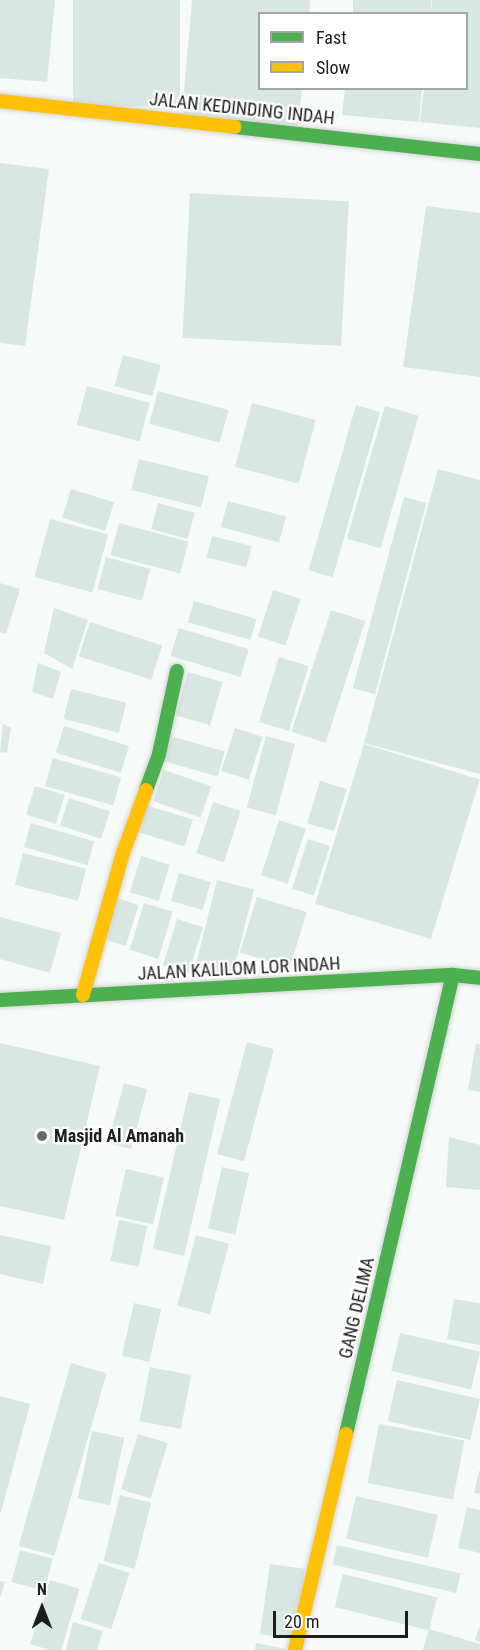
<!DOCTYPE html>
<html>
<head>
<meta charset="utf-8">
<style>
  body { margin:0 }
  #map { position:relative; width:480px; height:1650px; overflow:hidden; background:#f6faf8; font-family:"Roboto Condensed",sans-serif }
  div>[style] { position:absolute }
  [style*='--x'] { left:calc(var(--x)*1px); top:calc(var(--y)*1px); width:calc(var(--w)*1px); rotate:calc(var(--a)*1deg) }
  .building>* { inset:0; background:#d9e7e3; transform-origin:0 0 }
  .roads { filter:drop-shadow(0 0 2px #d1d4d3) drop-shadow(0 0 2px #d1d4d3) }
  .fast>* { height:14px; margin:-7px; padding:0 7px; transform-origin:7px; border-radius:7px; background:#4caf50 }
  .slow>* { height:14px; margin:-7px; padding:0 7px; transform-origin:7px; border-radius:7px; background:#ffc107 }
  .dots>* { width:16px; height:16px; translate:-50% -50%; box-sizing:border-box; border:3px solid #fff; border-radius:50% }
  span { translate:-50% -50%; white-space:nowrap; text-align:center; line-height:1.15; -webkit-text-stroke:4.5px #fff; paint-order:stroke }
  .street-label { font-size:18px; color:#1c1e1d }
  .poi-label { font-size:18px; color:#1c1e1d; font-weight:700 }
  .left { translate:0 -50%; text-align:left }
  .legend { position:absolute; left:258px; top:12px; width:210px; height:78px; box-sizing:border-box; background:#fff; border:2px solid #a4a5a5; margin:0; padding:8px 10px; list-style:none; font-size:18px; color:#1c1e1d }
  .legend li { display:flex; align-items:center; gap:12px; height:30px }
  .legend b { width:30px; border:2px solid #a4a5a5 }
  .north { position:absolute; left:12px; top:1578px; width:60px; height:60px; -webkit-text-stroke:4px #fff; paint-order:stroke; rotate:0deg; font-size:16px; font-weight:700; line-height:24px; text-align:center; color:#1c1e1d }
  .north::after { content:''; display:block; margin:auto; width:21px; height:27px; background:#1c1e1d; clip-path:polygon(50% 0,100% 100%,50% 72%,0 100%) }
  .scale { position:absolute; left:273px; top:1611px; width:135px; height:27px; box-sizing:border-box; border:3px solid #1c1e1d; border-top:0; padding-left:8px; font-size:18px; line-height:21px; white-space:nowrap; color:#1c1e1d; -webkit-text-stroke:4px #fff; paint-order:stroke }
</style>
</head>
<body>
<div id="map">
  <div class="building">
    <i style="clip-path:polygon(0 0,55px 0,47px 82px,0 78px)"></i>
    <i style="left:73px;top:0;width:107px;height:106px"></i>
    <i style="clip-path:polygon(192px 0,310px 0,309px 14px,260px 14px,260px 88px,302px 88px,298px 126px,182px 116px)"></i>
    <i style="left:353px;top:0;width:78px;height:14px"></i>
    <i style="clip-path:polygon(432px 0,480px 0,480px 128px,420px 122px,424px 88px,466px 88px,466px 14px,431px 14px)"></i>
    <i style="clip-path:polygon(345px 88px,422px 88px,419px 122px,342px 115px)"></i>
    <i style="clip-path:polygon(0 163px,49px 169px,25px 346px,0 343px)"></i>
    <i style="left:190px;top:193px;width:159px;height:145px;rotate:3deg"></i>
    <i style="clip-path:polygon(426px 206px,480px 213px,480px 377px,403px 367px)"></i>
    <i style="left:123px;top:355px;width:39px;height:32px;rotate:15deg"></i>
    <i style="left:87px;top:386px;width:65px;height:40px;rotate:15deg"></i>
    <i style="left:158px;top:391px;width:73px;height:34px;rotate:15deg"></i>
    <i style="left:252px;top:403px;width:66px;height:66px;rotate:15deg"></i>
    <i style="left:356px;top:405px;width:25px;height:172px;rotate:16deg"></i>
    <i style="left:385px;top:406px;width:35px;height:138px;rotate:16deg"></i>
    <i style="left:139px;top:459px;width:72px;height:32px;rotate:14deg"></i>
    <i style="clip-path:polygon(438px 469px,480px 480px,480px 774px,364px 743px)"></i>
    <i style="left:71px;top:489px;width:45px;height:30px;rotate:17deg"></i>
    <i style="left:404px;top:497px;width:23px;height:198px;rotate:15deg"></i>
    <i style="left:228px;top:501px;width:60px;height:27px;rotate:15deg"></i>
    <i style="left:158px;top:503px;width:38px;height:27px;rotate:15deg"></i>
    <i style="left:50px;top:519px;width:60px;height:60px;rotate:15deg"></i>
    <i style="left:119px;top:523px;width:72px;height:33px;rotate:15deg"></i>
    <i style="left:212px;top:536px;width:41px;height:22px;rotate:14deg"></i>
    <i style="left:106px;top:557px;width:46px;height:33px;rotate:15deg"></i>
    <i style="clip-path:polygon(0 583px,20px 589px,6px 634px,0 632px)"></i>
    <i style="left:273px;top:590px;width:29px;height:49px;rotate:18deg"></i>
    <i style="left:194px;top:601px;width:65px;height:22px;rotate:16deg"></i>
    <i style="clip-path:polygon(54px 608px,88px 620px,72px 669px,44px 653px)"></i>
    <i style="left:331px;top:610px;width:36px;height:128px;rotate:18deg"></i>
    <i style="left:90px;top:622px;width:76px;height:36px;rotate:18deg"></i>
    <i style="left:179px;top:628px;width:73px;height:29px;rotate:17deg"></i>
    <i style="left:279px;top:657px;width:31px;height:68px;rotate:17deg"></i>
    <i style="clip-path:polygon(38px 663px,61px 672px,53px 699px,32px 692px)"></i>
    <i style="left:188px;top:672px;width:36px;height:45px;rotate:16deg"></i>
    <i style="left:71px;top:689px;width:57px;height:31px;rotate:14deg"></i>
    <i style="clip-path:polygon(3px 724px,11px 728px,7px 753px,0 752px)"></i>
    <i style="left:64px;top:726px;width:68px;height:28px;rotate:17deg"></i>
    <i style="left:235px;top:728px;width:29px;height:45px;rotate:18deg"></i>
    <i style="left:167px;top:735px;width:60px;height:26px;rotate:16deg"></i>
    <i style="left:266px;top:736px;width:30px;height:74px;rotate:15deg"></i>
    <i style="left:364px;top:744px;width:121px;height:167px;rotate:17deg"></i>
    <i style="left:53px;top:758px;width:71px;height:29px;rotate:16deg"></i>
    <i style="left:164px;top:770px;width:50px;height:33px;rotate:19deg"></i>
    <i style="left:320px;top:781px;width:28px;height:44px;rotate:17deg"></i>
    <i style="left:35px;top:786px;width:31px;height:30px;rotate:17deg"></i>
    <i style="left:69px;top:798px;width:43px;height:29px;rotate:18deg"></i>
    <i style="left:213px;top:802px;width:29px;height:54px;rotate:18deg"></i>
    <i style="left:145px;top:805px;width:50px;height:28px;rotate:17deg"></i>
    <i style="left:279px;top:820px;width:28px;height:58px;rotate:18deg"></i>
    <i style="left:31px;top:823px;width:66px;height:25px;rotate:16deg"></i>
    <i style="left:308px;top:839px;width:23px;height:52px;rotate:18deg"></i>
    <i style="left:23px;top:853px;width:65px;height:33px;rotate:14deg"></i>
    <i style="left:141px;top:856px;width:30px;height:38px;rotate:17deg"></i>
    <i style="left:179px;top:873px;width:33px;height:29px;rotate:16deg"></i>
    <i style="left:217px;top:880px;width:38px;height:90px;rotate:14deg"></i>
    <i style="left:114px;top:897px;width:26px;height:43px;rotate:18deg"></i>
    <i style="left:257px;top:897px;width:52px;height:58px;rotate:17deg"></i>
    <i style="left:144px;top:903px;width:30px;height:49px;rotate:17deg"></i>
    <i style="clip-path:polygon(0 917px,61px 933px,50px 973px,0 959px)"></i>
    <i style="left:177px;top:919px;width:27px;height:48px;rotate:17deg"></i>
    <i style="left:247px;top:1042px;width:28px;height:116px;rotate:15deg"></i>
    <i style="clip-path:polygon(0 1043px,100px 1066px,64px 1220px,0 1206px)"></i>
    <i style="clip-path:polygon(476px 1043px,480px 1044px,480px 1092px,468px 1090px)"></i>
    <i style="left:124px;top:1083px;width:24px;height:62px;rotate:15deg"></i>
    <i style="left:189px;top:1092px;width:32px;height:161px;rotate:13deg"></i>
    <i style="clip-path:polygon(449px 1137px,480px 1145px,480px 1190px,446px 1187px)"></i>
    <i style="left:222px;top:1167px;width:28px;height:63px;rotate:13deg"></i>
    <i style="left:126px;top:1169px;width:39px;height:48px;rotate:13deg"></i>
    <i style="left:119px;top:1220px;width:29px;height:42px;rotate:12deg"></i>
    <i style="clip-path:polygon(0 1235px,51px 1246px,43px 1284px,0 1274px)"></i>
    <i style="left:196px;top:1235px;width:34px;height:73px;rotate:15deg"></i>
    <i style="clip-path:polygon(454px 1299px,480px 1303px,480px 1345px,447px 1339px)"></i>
    <i style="left:134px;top:1303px;width:28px;height:54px;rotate:13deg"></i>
    <i style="left:400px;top:1333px;width:82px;height:39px;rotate:13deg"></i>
    <i style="left:71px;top:1363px;width:37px;height:190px;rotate:16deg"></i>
    <i style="left:150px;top:1367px;width:42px;height:55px;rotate:11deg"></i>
    <i style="left:397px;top:1380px;width:85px;height:42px;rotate:13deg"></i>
    <i style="clip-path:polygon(0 1396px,30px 1404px,1px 1512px,0 1512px)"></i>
    <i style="left:379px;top:1424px;width:87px;height:60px;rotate:11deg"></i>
    <i style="left:92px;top:1431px;width:33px;height:69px;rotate:12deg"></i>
    <i style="left:138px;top:1434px;width:31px;height:58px;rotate:17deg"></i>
    <i style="clip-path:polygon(479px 1471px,480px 1471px,480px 1494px,474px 1493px)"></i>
    <i style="left:120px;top:1495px;width:32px;height:68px;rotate:14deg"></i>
    <i style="left:356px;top:1496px;width:84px;height:44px;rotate:13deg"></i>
    <i style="clip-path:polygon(467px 1507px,480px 1510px,480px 1553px,458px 1548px)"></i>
    <i style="left:337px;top:1545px;width:127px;height:20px;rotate:13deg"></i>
    <i style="left:20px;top:1550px;width:34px;height:33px;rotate:15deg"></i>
    <i style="left:99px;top:1563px;width:32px;height:59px;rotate:18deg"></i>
    <i style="left:270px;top:1564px;width:35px;height:71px;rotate:8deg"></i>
    <i style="left:343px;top:1574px;width:97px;height:34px;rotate:14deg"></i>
    <i style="left:50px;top:1580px;width:31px;height:67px;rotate:17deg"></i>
    <i style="clip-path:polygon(0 1581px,5px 1582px,1px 1596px,0 1596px)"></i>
    <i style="clip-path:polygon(73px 1622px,103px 1631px,97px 1650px,66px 1650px)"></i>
    <i style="clip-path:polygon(480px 1625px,480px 1642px,475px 1640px)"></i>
    <i style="clip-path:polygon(429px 1629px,480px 1644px,480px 1650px,423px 1650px)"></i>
    <i style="clip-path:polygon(256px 1643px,287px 1649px,287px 1650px,255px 1650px)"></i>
  </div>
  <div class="roads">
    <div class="fast">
      <i style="--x:235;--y:127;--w:246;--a:6.3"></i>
      <i style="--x:146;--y:790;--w:38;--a:-70"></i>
      <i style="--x:159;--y:754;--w:85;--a:-77.8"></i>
      <i style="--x:0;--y:1000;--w:454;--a:-3.2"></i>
      <i style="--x:453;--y:975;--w:27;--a:6"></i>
      <i style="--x:346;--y:1434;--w:471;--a:-76.9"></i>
    </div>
    <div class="slow">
      <i style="--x:0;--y:101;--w:236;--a:6.3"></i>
      <i style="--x:83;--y:995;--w:148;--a:-74.3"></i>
      <i style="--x:123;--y:853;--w:67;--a:-69.9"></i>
      <i style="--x:295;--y:1650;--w:222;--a:-76.7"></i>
    </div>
  </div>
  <div class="dots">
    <i style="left:42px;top:1136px;background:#686b6a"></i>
  </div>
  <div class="street-label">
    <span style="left:242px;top:109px;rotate:6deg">JALAN KEDINDING INDAH</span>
    <span style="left:239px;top:969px;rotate:-3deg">JALAN KALILOM LOR INDAH</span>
    <span style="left:357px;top:1308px;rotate:-77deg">GANG DELIMA</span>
  </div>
  <div class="poi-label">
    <span class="left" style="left:54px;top:1136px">Masjid Al Amanah</span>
  </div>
  <ul class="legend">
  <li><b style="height:8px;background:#4caf50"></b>Fast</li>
  <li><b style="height:8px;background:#ffc107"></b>Slow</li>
  </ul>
  <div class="north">N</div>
  <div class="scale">20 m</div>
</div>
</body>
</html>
